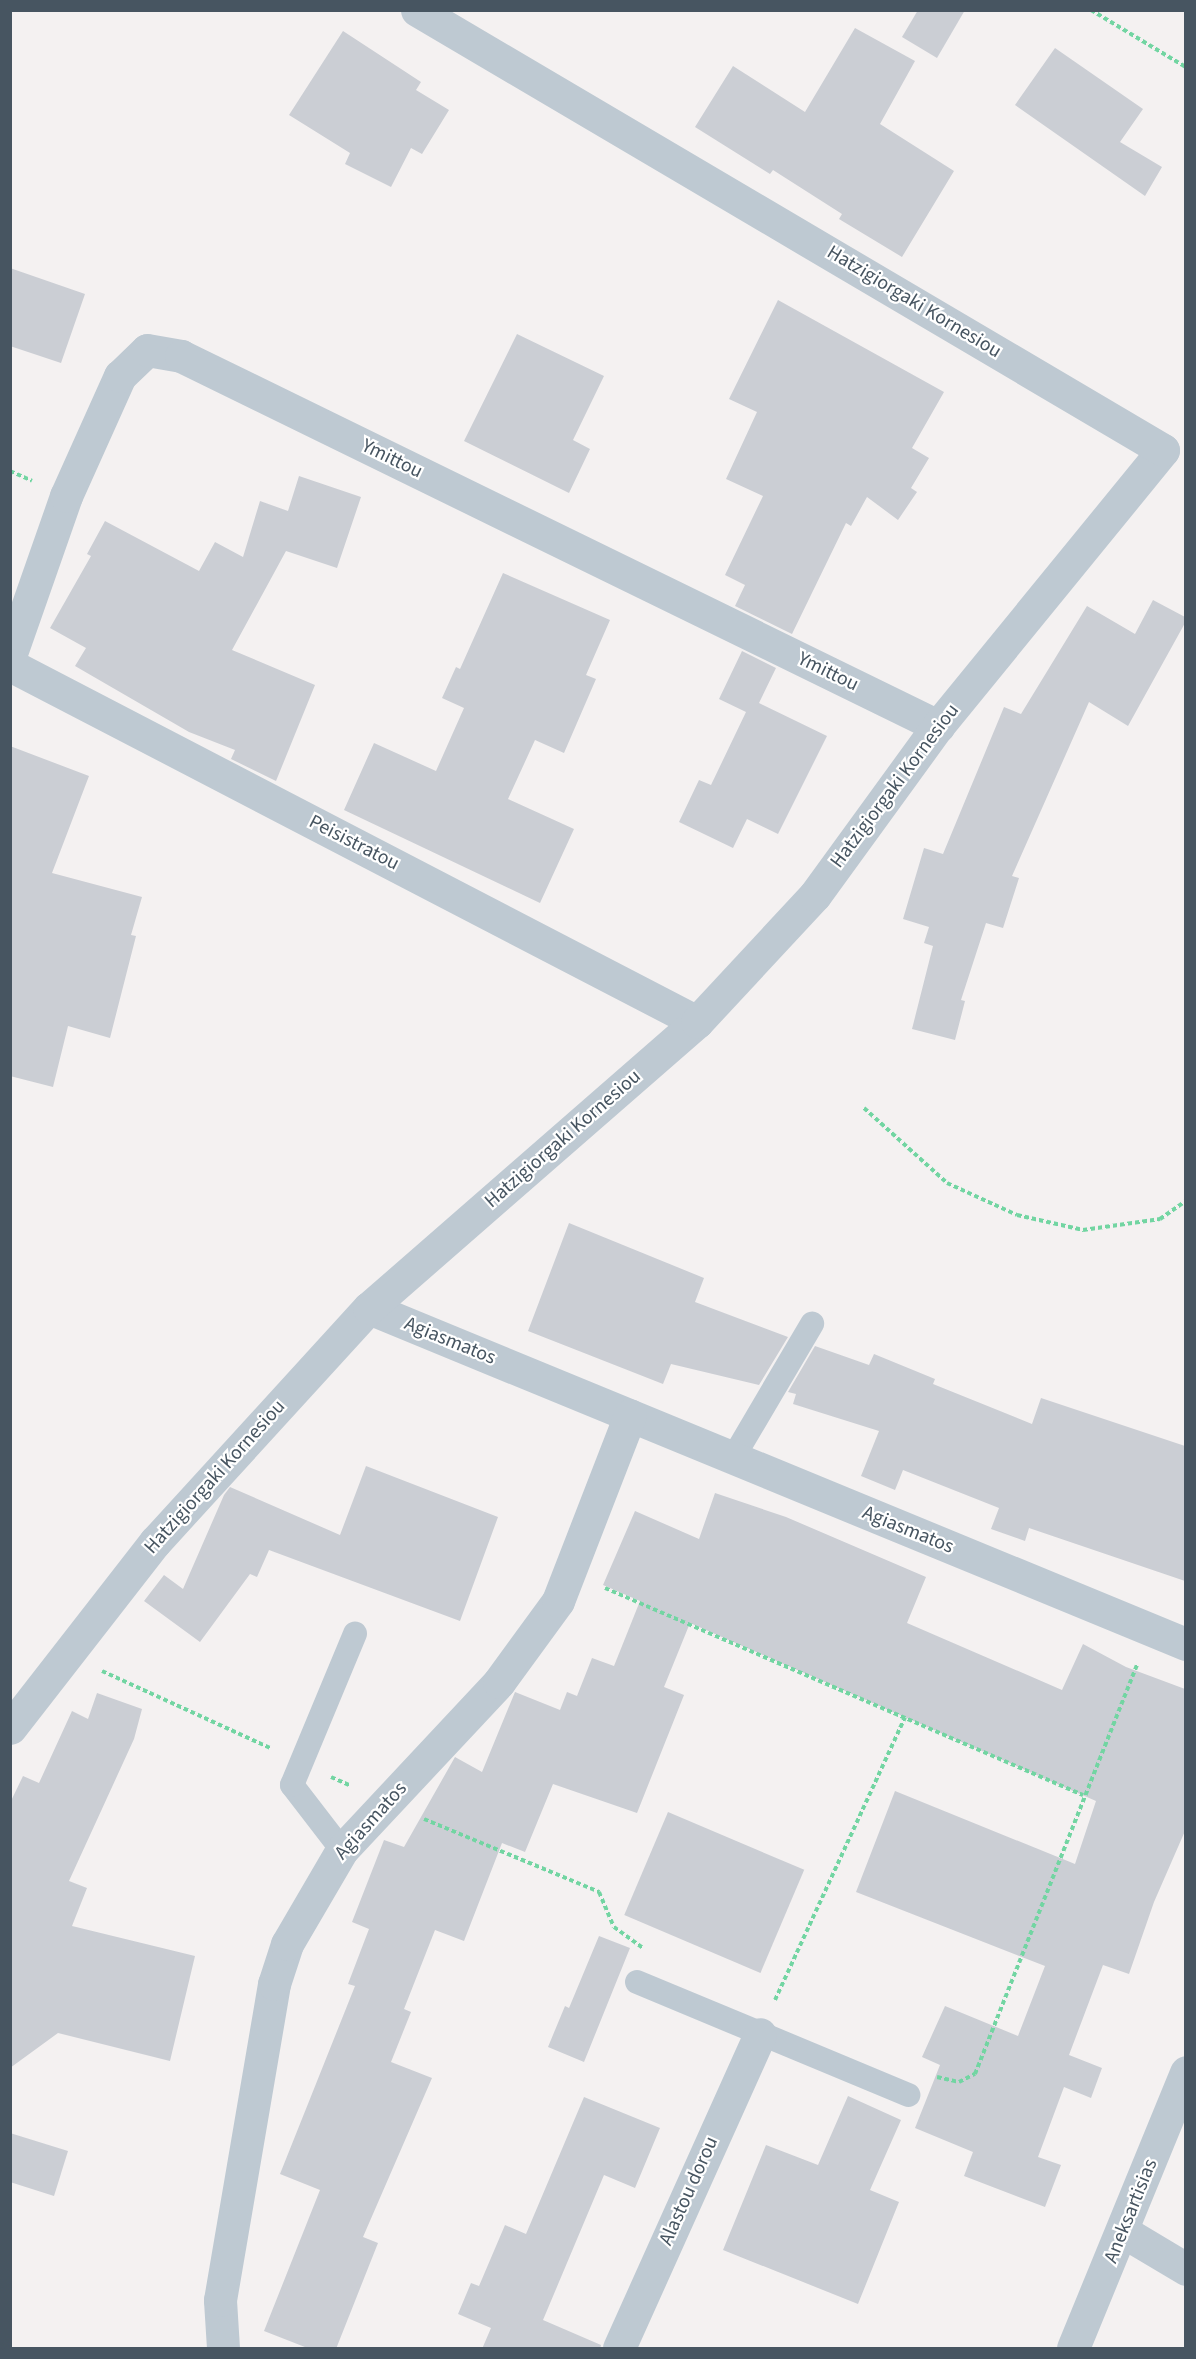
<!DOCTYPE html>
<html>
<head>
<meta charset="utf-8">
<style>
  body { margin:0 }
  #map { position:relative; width:1196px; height:2359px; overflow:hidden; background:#f4f1f1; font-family:"Source Sans 3",sans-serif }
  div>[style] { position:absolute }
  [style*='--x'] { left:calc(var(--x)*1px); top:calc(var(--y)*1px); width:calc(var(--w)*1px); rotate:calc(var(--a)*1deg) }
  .building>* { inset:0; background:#cbced4; transform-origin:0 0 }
  .path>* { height:4px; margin-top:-2px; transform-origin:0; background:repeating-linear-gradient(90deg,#72d5a2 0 4.5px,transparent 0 7.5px) }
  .lane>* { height:24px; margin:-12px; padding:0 12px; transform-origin:12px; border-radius:12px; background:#bec9d2 }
  .street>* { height:33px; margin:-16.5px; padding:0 16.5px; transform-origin:16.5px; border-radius:16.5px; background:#bec9d2 }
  span { translate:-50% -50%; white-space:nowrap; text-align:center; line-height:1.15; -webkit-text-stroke:4.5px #fff; paint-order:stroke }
  .street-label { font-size:20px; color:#475561 }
  .frame { position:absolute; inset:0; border:12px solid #475561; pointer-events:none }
</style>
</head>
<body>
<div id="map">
  <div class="building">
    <i style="clip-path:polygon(918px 10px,965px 10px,937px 58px,902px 37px)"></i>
    <i style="clip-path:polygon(855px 28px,915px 61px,880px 124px,954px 171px,902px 257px,839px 219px,842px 214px,773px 170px,770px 174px,695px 127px,733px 66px,805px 112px)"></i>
    <i style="clip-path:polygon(343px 31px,421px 82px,416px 90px,449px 110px,422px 154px,411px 148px,391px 187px,345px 164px,350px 153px,289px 115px)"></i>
    <i style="clip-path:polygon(1055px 48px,1143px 109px,1120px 142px,1162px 167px,1145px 196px,1015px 105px)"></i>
    <i style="clip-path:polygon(10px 268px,85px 294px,61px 363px,10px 346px)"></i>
    <i style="clip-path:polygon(778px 300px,944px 392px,912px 448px,929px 458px,911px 488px,917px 492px,898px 520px,867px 497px,851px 526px,846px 523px,792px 634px,735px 606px,745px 585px,725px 575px,763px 496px,726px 479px,757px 412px,729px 399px)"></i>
    <i style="clip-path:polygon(517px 334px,604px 376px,573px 440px,590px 449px,569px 493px,464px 441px)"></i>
    <i style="clip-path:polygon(299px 476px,361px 497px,337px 568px,286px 551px,232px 650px,315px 685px,276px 781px,231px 759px,235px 750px,189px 732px,75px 666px,86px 648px,50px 628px,91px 556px,87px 554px,105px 521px,199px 571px,215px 542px,243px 557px,260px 501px,288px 511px)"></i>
    <i style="clip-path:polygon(503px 573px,610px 620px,586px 675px,596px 679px,564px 753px,535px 740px,508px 799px,574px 829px,540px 903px,344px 810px,374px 743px,436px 771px,464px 708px,442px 698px,456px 667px,460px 669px)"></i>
    <i style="clip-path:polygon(1153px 600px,1185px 617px,1185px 623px,1128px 726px,1089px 702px,1012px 876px,1019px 878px,1003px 928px,986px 923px,961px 1000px,965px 1001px,955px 1040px,912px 1029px,933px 946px,924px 943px,929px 927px,903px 919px,924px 848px,943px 854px,1004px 707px,1021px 714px,1087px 606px,1135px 634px)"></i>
    <i style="clip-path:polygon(742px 651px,776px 668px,759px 703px,827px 736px,778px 834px,747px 819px,733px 848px,679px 822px,699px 780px,711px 785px,746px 712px,719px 699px)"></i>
    <i style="clip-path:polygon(10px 746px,89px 776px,52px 873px,142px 897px,131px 935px,136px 936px,110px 1038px,68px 1026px,53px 1087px,10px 1076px)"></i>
    <i style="clip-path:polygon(569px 1223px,704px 1278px,695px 1302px,788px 1337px,759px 1385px,671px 1364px,663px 1384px,528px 1331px)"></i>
    <i style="clip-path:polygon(815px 1346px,869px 1365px,874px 1354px,935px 1379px,933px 1384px,1032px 1424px,1041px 1398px,1185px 1446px,1185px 1581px,1029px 1528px,1025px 1541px,991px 1529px,999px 1508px,903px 1470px,895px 1490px,861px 1476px,879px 1431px,793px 1404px,796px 1394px,788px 1392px)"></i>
    <i style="clip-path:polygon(366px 1466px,498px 1517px,460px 1621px,269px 1550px,257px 1577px,250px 1574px,200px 1642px,144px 1601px,164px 1575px,183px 1589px,224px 1495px,230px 1487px,340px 1535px)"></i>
    <i style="clip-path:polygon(715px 1493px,786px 1517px,926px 1577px,907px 1623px,1062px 1690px,1083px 1644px,1126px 1667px,1185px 1689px,1185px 1831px,1154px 1902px,1129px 1974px,1103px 1965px,1069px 2055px,1102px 2068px,1091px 2098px,1064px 2087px,1038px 2157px,1061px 2165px,1045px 2207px,964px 2176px,973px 2152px,915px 2128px,940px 2065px,922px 2057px,945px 2006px,1018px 2036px,1045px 1966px,856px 1892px,895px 1791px,1075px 1864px,1096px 1801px,690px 1623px,664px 1687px,684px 1695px,637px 1813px,553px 1784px,525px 1852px,502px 1843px,464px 1941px,435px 1930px,404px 2009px,411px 2012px,391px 2062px,432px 2078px,363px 2237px,378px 2243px,336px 2349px,310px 2349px,264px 2331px,320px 2190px,280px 2174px,355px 1986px,348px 1984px,369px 1929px,352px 1922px,384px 1840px,404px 1847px,455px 1757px,482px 1772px,515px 1692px,560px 1710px,567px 1692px,577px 1696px,592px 1658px,614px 1666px,640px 1601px,603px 1585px,635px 1511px,699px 1539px)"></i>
    <i style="clip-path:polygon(97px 1693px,142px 1709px,134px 1739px,69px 1881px,87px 1888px,72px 1926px,195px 1956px,170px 2061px,58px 2033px,10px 2068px,10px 1803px,23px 1776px,39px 1783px,72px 1711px,88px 1719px)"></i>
    <i style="left:668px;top:1812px;width:148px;height:112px;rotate:23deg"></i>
    <i style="clip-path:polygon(599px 1936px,630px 1948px,584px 2062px,548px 2047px,565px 2006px,569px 2008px)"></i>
    <i style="clip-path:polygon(848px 2096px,901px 2120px,870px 2190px,899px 2202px,858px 2304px,723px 2250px,766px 2145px,818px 2165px)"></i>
    <i style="clip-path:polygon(584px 2097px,660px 2128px,635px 2188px,604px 2175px,543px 2320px,601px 2345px,600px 2349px,482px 2349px,491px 2328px,458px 2314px,471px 2283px,479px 2286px,505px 2225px,526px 2234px)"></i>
    <i style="clip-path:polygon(10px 2133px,68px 2151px,54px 2196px,10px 2182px)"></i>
  </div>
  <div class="path">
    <i style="--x:1091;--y:10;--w:111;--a:31"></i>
    <i style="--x:10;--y:471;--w:24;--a:24"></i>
    <i style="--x:864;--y:1108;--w:112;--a:42.1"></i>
    <i style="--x:947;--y:1183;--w:77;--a:24.6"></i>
    <i style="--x:1017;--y:1215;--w:68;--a:12.8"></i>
    <i style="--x:1083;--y:1230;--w:78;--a:-8.1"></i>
    <i style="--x:1160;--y:1219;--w:32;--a:-35"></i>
    <i style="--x:605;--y:1588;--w:521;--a:23.42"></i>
    <i style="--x:102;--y:1671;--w:185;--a:24.6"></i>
    <i style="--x:331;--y:1777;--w:20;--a:24"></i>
    <i style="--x:424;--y:1819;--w:190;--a:22.6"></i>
    <i style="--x:599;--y:1892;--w:38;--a:67"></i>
    <i style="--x:614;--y:1927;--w:36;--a:36"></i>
    <i style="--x:775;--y:2000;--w:311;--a:-65.3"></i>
    <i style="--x:937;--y:2077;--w:23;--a:13"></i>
    <i style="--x:959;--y:2082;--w:18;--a:-27"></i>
    <i style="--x:975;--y:2074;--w:441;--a:-68.4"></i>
  </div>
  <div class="lane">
    <i style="--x:733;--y:1458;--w:156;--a:-59.5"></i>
    <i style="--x:342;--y:1850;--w:82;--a:-127.6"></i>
    <i style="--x:292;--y:1785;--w:164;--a:-67.4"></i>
    <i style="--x:637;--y:1982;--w:294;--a:22.6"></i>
  </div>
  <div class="street">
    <i style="--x:10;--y:656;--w:170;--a:-70.7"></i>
    <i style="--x:66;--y:496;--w:132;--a:-65.8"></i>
    <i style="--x:120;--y:376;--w:37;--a:-44"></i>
    <i style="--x:147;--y:350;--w:35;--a:10"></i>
    <i style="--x:181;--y:356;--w:843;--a:26.05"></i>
    <i style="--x:10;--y:665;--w:774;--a:27.46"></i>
    <i style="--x:369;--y:1308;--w:883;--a:22.36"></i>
    <i style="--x:10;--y:1728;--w:236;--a:-52.1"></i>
    <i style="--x:155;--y:1542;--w:317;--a:-47.6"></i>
    <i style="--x:369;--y:1308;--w:435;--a:-41.1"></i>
    <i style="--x:697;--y:1022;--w:173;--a:-47.1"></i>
    <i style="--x:815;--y:895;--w:209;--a:-54"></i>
    <i style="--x:938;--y:726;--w:356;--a:-50.8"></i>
    <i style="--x:1163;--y:450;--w:866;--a:-149.47"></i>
    <i style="--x:1124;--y:2232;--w:72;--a:30.8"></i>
    <i style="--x:223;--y:2348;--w:48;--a:-93.6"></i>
    <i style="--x:220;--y:2300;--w:321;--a:-80.3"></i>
    <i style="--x:274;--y:1984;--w:42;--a:-72"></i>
    <i style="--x:287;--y:1944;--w:109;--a:-59.7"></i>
    <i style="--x:342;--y:1850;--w:230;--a:-46.9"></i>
    <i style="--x:499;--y:1682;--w:100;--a:-53.9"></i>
    <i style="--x:558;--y:1601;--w:199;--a:-68.8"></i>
    <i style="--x:619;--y:2348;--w:344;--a:-65.8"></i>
    <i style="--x:1073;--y:2348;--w:298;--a:-67.7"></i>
  </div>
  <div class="street-label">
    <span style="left:914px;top:302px;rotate:31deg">Hatzigiorgaki Kornesiou</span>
    <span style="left:392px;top:459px;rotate:26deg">Ymittou</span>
    <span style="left:828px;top:672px;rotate:26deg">Ymittou</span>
    <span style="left:895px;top:786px;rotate:-53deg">Hatzigiorgaki Kornesiou</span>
    <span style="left:354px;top:843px;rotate:27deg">Peisistratou</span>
    <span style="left:563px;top:1139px;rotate:-41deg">Hatzigiorgaki Kornesiou</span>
    <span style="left:450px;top:1341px;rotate:22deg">Agiasmatos</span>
    <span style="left:215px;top:1477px;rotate:-48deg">Hatzigiorgaki Kornesiou</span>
    <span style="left:908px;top:1530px;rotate:22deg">Agiasmatos</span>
    <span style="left:371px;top:1821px;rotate:-48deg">Agiasmatos</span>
    <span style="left:689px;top:2191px;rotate:-66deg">Alastou dorou</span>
    <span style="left:1131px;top:2211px;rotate:-68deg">Aneksartisias</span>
  </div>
  <div class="frame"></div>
</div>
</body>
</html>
